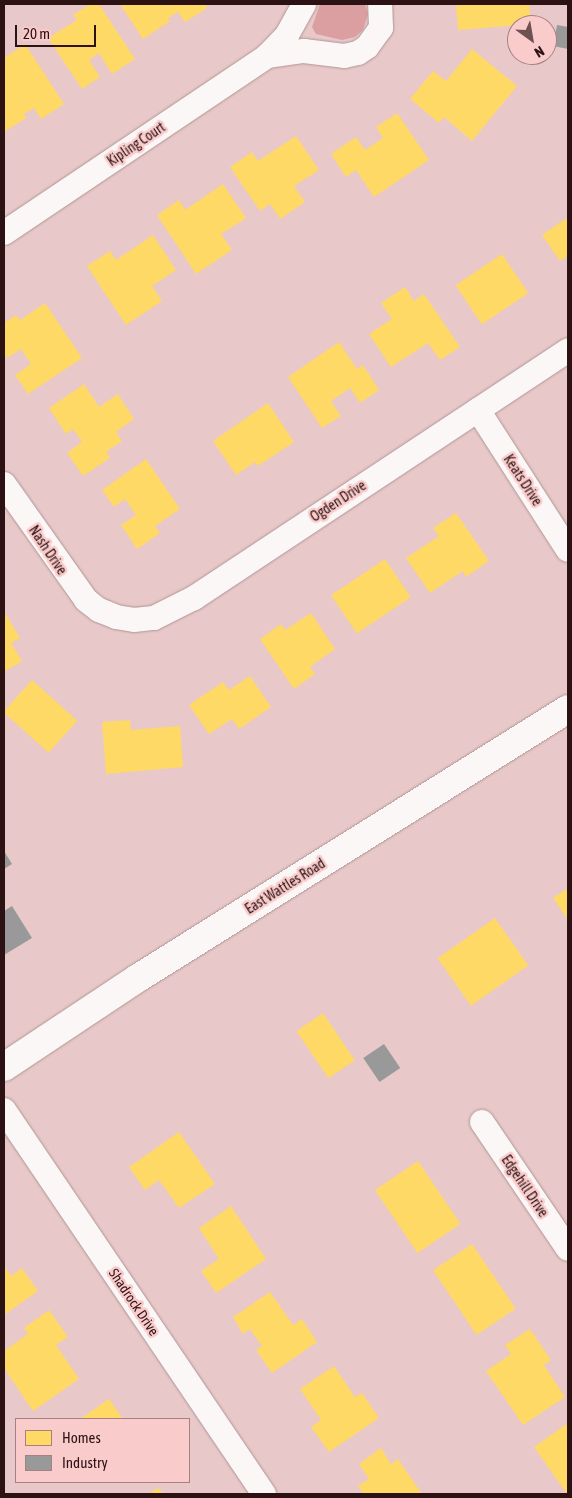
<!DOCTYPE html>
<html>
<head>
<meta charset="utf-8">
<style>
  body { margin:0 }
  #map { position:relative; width:572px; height:1498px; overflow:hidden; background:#e8c8c8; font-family:"Asap Condensed",sans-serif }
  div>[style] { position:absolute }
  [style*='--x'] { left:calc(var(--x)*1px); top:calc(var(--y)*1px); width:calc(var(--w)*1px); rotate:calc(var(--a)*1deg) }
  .green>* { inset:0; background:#dc9fa1 }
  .homes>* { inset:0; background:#ffd966; transform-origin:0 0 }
  .industry>* { inset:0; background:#999; transform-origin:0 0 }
  .roads { filter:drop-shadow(0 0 1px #b09595) drop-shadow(0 0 1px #b09595) }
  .minor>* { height:24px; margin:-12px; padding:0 12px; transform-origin:12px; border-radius:12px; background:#fcf7f7 }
  .secondary>* { height:28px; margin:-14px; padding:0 14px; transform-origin:14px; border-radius:14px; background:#fcf7f7 }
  span { translate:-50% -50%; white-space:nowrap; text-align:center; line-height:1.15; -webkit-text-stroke:5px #f9cbcb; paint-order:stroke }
  .street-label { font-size:14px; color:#2c1213 }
  .frame { position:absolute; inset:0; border:5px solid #2c1213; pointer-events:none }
  .legend { position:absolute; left:15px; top:1418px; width:175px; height:65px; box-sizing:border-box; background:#f9cbcb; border:1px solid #a78181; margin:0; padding:6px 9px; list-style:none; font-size:15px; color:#2c1213 }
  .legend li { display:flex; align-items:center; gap:10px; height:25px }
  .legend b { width:25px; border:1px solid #a78181 }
  .north { position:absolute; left:507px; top:15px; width:50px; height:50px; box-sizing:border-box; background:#f9cbcb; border:1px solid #a78181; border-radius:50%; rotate:148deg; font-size:14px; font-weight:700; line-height:20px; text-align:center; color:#2c1213 }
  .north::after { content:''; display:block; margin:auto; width:18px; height:22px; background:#6e5252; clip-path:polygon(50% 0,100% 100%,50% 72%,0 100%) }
  .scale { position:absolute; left:15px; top:25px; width:81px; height:22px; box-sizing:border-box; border:2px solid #2c1213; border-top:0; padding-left:6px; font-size:15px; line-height:18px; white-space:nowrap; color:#2c1213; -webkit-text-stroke:4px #f9cbcb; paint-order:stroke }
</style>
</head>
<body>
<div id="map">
  <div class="green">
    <i style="clip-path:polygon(320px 4px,365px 4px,368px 14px,363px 30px,355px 37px,342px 40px,316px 34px,312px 27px)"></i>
  </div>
  <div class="homes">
    <i style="clip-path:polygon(90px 4px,99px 4px,135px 59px,112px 74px,99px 53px,89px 60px,100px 77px,82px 89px,48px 38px,77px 20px,73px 15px)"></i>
    <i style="clip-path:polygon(120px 4px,205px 4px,207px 8px,185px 22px,178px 12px,168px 18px,170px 21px,143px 39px)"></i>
    <i style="clip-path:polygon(456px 4px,529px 4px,531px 24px,458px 30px)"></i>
    <i style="clip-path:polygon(25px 44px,64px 104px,41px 119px,34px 108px,24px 114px,26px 118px,4px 132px,4px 58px)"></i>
    <i style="clip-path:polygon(472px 49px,517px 86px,472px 141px,444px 117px,439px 123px,410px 99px,433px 71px,446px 81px)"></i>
    <i style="clip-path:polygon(397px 113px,429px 160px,374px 197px,356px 170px,346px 177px,331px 154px,356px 137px,365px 150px,383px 138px,376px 127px)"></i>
    <i style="clip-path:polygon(296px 136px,319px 170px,294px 186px,305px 202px,280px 219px,270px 204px,260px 211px,230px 167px,252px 152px,258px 161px)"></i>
    <i style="clip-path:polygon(223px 184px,246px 218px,221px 234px,232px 250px,196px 274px,157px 215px,179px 200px,185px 210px)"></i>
    <i style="clip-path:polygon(568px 217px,568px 256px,560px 261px,542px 235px)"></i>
    <i style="clip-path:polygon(153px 235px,176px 270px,152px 286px,162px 301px,126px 325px,87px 266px,110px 251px,116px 260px)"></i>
    <i style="left:502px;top:254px;width:47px;height:56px;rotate:56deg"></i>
    <i style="clip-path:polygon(405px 287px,414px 301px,424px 294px,460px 347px,440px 360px,428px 343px,391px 367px,369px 334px,392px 319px,381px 303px)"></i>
    <i style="clip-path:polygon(45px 303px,82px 358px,28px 394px,15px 375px,31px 364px,21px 349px,7px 358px,4px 353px,4px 323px,16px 315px,20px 320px)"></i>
    <i style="clip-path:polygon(339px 342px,357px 369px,363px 365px,379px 390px,360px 403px,350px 388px,331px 401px,341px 416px,322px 428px,288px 377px)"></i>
    <i style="clip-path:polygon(84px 384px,99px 407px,118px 394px,134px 419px,116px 432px,122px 441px,106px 452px,110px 458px,83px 476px,67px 453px,82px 442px,73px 429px,66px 434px,49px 408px)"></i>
    <i style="clip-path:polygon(268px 403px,294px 442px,258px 466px,255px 462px,236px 475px,213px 441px)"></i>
    <i style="clip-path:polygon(146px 459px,180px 509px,155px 526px,160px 533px,137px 549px,121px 525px,136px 515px,125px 499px,114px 507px,102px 490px)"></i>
    <i style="clip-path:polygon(456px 513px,489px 561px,466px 577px,463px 571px,430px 593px,406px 558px,439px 536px,433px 528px)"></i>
    <i style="left:385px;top:559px;width:46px;height:65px;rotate:56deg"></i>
    <i style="clip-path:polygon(4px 611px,20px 638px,11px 643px,22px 661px,4px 672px)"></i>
    <i style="clip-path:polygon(311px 613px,335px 649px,310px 667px,315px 674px,294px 689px,260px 639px,281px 624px,285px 630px)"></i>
    <i style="clip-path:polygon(250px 676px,271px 707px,239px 729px,232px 719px,209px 734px,189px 705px,223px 682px,229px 690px)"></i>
    <i style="left:32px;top:680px;width:61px;height:43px;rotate:42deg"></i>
    <i style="clip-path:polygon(130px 720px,131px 730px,180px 726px,183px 767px,106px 774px,102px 722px)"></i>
    <i style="clip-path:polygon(568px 888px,568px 920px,553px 898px)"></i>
    <i style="left:495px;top:918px;width:58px;height:70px;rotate:55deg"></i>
    <i style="left:323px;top:1013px;width:57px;height:32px;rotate:56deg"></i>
    <i style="clip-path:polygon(179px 1132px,215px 1184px,179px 1208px,159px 1180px,145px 1190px,129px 1167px)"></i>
    <i style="left:418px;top:1161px;width:76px;height:52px;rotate:56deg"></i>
    <i style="clip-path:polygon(231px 1206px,266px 1259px,216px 1293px,201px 1271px,219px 1259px,199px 1228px)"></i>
    <i style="left:472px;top:1244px;width:78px;height:47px;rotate:56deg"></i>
    <i style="clip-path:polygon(4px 1266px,11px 1276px,22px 1268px,38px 1291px,4px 1315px)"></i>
    <i style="clip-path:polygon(270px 1292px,293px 1325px,302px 1319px,317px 1342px,272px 1373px,256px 1350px,262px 1346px,250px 1329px,243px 1334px,233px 1317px)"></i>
    <i style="clip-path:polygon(49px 1310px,68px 1337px,56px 1345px,79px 1379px,33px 1411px,4px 1368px,4px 1351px,28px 1334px,24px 1328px)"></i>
    <i style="clip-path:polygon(530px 1329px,551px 1360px,544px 1365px,565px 1397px,523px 1425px,486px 1371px,511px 1354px,505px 1345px)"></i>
    <i style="clip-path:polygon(334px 1366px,355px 1397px,362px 1393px,379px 1418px,329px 1452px,311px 1427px,321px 1420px,300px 1389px)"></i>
    <i style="clip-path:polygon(109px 1399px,123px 1419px,80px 1419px,96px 1408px)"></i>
    <i style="clip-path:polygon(568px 1423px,568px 1494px,567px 1494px,534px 1447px)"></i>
    <i style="clip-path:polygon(381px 1448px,391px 1464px,398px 1459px,422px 1494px,364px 1494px,358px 1486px,369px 1479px,359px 1464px)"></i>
    <i style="clip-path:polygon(158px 1488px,163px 1494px,148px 1494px)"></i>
  </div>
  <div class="industry">
    <i style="clip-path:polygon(557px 25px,568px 27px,568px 49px,553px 46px)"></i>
    <i style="clip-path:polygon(4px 851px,12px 864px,4px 869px)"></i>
    <i style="clip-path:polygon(12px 906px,32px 938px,4px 955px,4px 911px)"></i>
    <i style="left:384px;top:1044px;width:29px;height:25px;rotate:56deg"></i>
  </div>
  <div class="roads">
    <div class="minor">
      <i style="--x:267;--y:56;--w:37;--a:-8"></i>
      <i style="--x:304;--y:51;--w:40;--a:7.1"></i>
      <i style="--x:344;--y:56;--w:14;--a:-12"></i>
      <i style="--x:358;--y:53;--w:11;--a:-34"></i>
      <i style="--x:367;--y:47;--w:24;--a:-54"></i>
      <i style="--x:381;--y:28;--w:24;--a:-92"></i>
      <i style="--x:4;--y:233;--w:317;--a:-33.9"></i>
      <i style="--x:267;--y:56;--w:29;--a:-46"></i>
      <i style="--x:287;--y:35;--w:35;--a:-61"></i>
      <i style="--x:478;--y:410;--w:166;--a:57.3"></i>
      <i style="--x:4;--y:484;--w:142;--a:54.7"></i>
      <i style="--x:86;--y:600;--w:16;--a:38"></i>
      <i style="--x:99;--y:610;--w:18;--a:22"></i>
      <i style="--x:116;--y:617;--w:18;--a:9"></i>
      <i style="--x:134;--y:620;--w:20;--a:-6"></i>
      <i style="--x:154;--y:618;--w:45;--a:-26.6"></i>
      <i style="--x:194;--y:598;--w:449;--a:-33.5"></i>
      <i style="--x:4;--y:1110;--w:464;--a:55.9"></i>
      <i style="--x:482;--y:1122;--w:153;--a:55.9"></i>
    </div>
    <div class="secondary">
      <i style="--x:4;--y:1067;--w:161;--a:-33.6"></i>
      <i style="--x:138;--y:978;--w:507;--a:-32.03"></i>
    </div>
  </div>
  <div class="street-label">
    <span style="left:136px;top:144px;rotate:-34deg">Kipling Court</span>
    <span style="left:523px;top:480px;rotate:57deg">Keats Drive</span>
    <span style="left:338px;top:501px;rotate:-33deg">Ogden Drive</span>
    <span style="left:48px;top:550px;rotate:56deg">Nash Drive</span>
    <span style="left:285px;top:886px;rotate:-32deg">East Wattles Road</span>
    <span style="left:525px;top:1186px;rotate:56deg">Edgehill Drive</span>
    <span style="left:134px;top:1302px;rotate:56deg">Shadrock Drive</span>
  </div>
  <div class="frame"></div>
  <ul class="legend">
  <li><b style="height:14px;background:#ffd966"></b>Homes</li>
  <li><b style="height:14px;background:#999"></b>Industry</li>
  </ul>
  <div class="north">N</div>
  <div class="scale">20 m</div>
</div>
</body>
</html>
